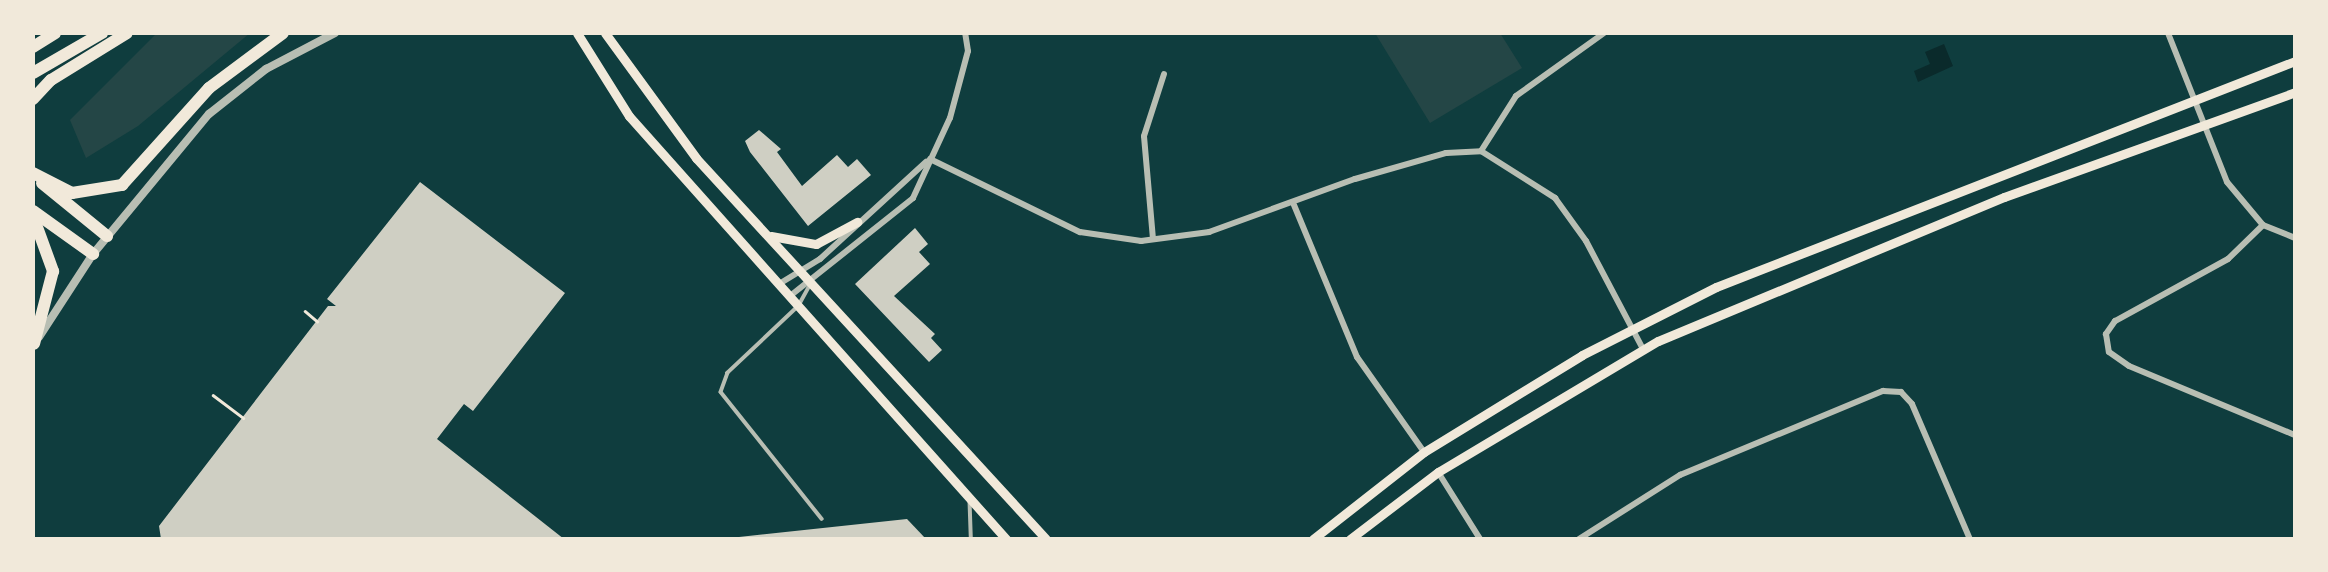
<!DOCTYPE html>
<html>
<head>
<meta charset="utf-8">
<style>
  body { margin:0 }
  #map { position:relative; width:2328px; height:572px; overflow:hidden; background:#0f3d3e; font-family:Karla,sans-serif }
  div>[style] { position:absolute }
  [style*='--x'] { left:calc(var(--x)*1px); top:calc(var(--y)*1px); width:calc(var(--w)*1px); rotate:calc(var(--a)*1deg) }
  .green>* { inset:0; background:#244646 }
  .water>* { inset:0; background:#0a2a2b }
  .building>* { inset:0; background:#cfcfc3 }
  .path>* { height:2.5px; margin:-1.25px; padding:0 1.25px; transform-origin:1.25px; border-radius:1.25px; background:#f1e9da }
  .service>* { height:3.5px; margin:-1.75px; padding:0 1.75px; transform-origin:1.75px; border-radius:1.75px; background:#b8beb3 }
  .minor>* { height:6px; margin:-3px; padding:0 3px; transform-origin:3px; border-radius:3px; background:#b8beb3 }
  .tertiary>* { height:8px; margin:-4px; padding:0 4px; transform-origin:4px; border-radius:4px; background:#b8beb3 }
  .secondary>* { height:9px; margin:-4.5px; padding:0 4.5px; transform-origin:4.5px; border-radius:4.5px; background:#f1e9da }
  .motorway>* { height:12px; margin:-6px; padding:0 6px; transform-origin:6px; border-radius:6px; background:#f1e9da }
  span { translate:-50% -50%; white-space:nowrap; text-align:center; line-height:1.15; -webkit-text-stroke:7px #f1e9da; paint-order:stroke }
  .frame { position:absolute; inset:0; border:35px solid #f1e9da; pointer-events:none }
</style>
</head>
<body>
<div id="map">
  <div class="green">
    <i style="clip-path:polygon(157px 33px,250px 33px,138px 126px,86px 158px,70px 120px)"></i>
    <i style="clip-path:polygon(1375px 33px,1500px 33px,1522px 68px,1430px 123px)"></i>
  </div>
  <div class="water">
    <i style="clip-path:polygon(1944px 44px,1953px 66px,1918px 82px,1914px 71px,1930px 64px,1925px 52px)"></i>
  </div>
  <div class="building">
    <i style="clip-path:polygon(759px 130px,781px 149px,777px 152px,802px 186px,837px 155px,848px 167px,857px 159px,871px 175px,808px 226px,750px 152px,745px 141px)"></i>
    <i style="clip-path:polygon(420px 182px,565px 293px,473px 411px,464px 404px,437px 439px,564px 539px,161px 539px,159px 526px,328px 306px,336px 306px,327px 299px)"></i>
    <i style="clip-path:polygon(915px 228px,928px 244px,919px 252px,930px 264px,894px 296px,935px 334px,931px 338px,942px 350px,929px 362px,855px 284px)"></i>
    <i style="clip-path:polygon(907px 519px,926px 539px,739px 539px,739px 537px)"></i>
  </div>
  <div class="path">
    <i style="--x:305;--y:311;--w:16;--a:40"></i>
    <i style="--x:213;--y:395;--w:38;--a:37"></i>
  </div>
  <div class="service">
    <i style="--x:811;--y:284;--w:25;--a:119"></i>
    <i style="--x:799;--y:306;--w:98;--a:136.7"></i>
    <i style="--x:728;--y:373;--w:20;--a:110"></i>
    <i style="--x:721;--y:392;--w:162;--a:51.5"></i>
    <i style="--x:970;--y:501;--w:38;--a:88"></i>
  </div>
  <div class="minor">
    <i style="--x:2168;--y:33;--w:160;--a:68.4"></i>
    <i style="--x:2227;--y:182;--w:56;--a:50.1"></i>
    <i style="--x:2263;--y:225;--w:35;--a:22"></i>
    <i style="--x:1481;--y:151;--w:88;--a:32.4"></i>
    <i style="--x:1555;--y:198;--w:53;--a:54.2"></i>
    <i style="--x:1586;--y:241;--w:122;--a:62.2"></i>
    <i style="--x:930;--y:159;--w:167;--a:26"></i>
    <i style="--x:1080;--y:232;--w:62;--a:8.4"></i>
    <i style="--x:1141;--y:241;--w:69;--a:-7.5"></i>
    <i style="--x:1209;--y:232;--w:155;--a:-20"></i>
    <i style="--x:1355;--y:179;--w:95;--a:-15.9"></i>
    <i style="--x:1446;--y:153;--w:35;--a:-3"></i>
    <i style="--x:1481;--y:151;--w:65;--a:-57.5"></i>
    <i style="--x:1516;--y:96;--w:108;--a:-35.6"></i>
    <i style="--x:1294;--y:205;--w:165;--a:67.5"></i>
    <i style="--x:1357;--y:357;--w:116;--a:54.8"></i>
    <i style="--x:2263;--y:225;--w:49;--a:135.8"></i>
    <i style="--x:2228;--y:259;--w:129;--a:151.2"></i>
    <i style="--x:2115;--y:321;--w:16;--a:125"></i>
    <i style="--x:2106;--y:334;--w:18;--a:81"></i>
    <i style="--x:2109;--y:352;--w:24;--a:35"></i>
    <i style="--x:2129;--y:366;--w:180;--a:22.6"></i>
    <i style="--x:1153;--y:239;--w:103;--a:-95"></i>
    <i style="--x:1144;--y:136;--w:65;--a:-72.1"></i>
    <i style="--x:779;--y:284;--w:48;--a:-31.4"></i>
    <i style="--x:820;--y:259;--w:144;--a:-42.5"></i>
    <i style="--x:790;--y:296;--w:157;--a:-38.5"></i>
    <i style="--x:913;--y:198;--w:88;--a:-65.2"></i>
    <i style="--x:950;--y:118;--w:69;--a:-75"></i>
    <i style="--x:968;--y:51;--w:18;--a:-99"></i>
    <i style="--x:1438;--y:472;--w:79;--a:57.9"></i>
    <i style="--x:1579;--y:539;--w:120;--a:-32.4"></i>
    <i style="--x:1680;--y:475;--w:220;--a:-22.5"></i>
    <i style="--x:1883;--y:391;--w:18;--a:3"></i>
    <i style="--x:1901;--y:392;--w:16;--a:47"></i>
    <i style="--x:1912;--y:404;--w:147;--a:66.8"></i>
  </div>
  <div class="tertiary">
    <i style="--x:39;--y:337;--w:99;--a:-57"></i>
    <i style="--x:93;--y:254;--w:182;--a:-50.4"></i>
    <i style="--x:209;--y:114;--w:73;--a:-38.3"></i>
    <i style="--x:266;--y:69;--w:78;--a:-27.6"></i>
  </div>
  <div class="secondary">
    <i style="--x:577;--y:33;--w:98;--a:57.9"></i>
    <i style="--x:629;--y:116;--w:567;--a:48.29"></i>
    <i style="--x:605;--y:33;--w:155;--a:53.9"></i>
    <i style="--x:696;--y:158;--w:517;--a:47.43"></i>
    <i style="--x:771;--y:236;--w:46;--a:10.1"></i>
    <i style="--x:816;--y:244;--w:47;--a:-28.2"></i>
    <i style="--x:1313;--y:539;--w:141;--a:-38.1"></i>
    <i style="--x:1424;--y:452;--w:185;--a:-31.5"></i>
    <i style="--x:1582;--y:355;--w:150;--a:-26.9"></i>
    <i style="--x:1716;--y:287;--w:622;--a:-21.32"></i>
    <i style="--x:1350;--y:539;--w:111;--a:-37.3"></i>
    <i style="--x:1438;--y:472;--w:256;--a:-30.8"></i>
    <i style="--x:1658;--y:341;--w:375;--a:-22.6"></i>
    <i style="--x:2004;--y:197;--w:309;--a:-19.8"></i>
  </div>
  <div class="motorway">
    <i style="--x:33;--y:47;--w:26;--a:-32"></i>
    <i style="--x:33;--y:73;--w:80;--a:-30.1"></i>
    <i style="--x:33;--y:99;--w:26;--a:-47"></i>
    <i style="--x:51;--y:80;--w:89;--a:-31.7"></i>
    <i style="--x:33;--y:173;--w:44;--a:27.1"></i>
    <i style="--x:72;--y:193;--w:51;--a:-9.1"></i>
    <i style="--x:122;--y:185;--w:130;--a:-48.1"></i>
    <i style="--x:209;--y:88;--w:92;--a:-36.6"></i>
    <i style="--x:42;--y:183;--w:84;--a:39.2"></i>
    <i style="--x:33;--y:211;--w:74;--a:35.6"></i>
    <i style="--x:33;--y:216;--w:59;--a:70"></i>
    <i style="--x:53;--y:271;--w:75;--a:104.6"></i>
  </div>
  <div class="frame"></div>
</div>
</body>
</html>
